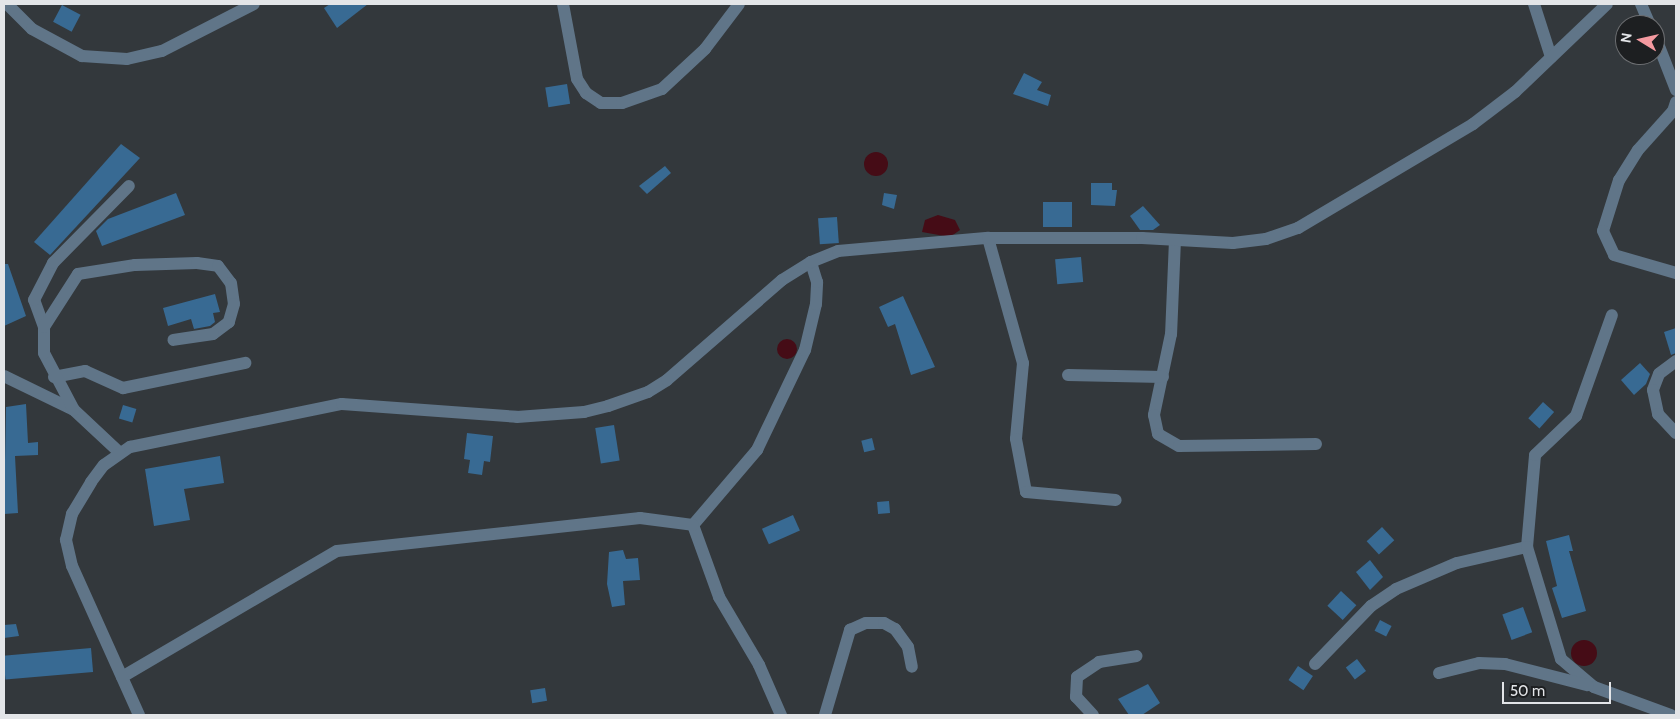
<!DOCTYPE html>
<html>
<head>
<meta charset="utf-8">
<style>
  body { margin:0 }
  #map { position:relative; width:1680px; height:719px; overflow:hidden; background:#33383c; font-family:Cabin,sans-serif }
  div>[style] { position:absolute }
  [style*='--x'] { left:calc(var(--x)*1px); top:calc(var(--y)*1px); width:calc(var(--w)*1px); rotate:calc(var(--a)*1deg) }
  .water>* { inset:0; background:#450c16 }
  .round { border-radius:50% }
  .building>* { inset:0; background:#386a93; transform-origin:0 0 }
  .minor>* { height:12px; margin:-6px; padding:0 6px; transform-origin:6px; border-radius:6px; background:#607588 }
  span { translate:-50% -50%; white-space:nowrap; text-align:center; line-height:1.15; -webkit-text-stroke:4.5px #1d1f21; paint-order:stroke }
  .frame { position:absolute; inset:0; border:5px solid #e3e5e8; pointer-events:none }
  .north { position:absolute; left:1615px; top:15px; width:50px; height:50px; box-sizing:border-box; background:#1d1f21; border:1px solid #6c6e71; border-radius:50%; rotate:279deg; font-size:14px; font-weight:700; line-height:20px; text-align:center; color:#e3e5e8 }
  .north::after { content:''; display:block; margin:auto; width:18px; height:22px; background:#f49aa0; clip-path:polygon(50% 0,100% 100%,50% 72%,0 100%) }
  .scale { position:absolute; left:1502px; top:682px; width:109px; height:22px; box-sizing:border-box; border:2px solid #e3e5e8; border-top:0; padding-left:6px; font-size:15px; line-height:18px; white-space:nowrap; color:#e3e5e8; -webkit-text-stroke:4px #1d1f21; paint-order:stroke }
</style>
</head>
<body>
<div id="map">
  <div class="water">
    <i class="round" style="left:864px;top:152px;width:24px;height:24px"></i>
    <i style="clip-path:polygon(938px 215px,955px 220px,960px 230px,950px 237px,922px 232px,925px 220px)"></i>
    <i class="round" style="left:777px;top:339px;width:20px;height:20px"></i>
    <i class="round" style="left:1571px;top:640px;width:26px;height:26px"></i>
  </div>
  <div class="building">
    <i style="clip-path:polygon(330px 4px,368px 4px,337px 28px,324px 8px)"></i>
    <i style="left:62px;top:5px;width:21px;height:19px;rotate:28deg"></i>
    <i style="clip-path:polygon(1024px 73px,1042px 82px,1037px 90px,1051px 95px,1048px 106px,1013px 94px)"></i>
    <i style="left:567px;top:84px;width:20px;height:22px;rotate:81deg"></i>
    <i style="clip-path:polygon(121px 144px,140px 158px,50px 255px,34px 242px)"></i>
    <i style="clip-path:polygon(665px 166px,671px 173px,647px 194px,639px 186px)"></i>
    <i style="clip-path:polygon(1091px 183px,1112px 183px,1112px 190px,1117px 190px,1115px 206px,1091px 205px)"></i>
    <i style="clip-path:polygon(176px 193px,185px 215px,102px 246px,96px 231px,108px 219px)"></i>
    <i style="clip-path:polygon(884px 193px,897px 195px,894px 209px,882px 205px)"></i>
    <i style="left:1043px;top:202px;width:29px;height:25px"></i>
    <i style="clip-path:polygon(1143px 206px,1160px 225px,1153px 230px,1140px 230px,1130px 216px)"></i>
    <i style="left:837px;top:217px;width:26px;height:19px;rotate:86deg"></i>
    <i style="left:1081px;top:257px;width:25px;height:26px;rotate:85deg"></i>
    <i style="clip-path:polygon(4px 264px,8px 264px,26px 316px,4px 326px)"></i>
    <i style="clip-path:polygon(215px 294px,220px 312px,213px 313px,215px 322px,210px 326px,194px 329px,191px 319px,168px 326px,163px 308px)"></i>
    <i style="clip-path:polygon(903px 296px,935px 367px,911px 375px,895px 324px,888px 327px,879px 307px)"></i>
    <i style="clip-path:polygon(1676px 328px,1676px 353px,1671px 355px,1664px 332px)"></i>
    <i style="clip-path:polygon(1640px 363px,1650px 374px,1646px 384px,1634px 395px,1621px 380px)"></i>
    <i style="left:1543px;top:402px;width:15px;height:22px;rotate:42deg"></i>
    <i style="clip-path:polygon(26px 404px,28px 443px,38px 442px,38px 455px,15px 456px,18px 513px,4px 514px,6px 407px)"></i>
    <i style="left:123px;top:405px;width:14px;height:14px;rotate:17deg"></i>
    <i style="left:614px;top:425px;width:36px;height:19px;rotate:81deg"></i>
    <i style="clip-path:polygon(467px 433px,493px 436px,490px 462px,484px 461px,482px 475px,468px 473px,470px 460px,464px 459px)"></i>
    <i style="left:872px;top:438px;width:12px;height:11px;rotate:76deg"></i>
    <i style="clip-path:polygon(220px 456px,224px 483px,184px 489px,190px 520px,154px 526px,145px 469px)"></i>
    <i style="left:889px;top:501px;width:12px;height:12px;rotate:85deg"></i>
    <i style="left:793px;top:515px;width:17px;height:34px;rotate:66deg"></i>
    <i style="left:1382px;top:527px;width:18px;height:21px;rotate:47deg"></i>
    <i style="clip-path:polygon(1569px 535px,1573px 551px,1569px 551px,1586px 611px,1562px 618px,1552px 588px,1557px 586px,1546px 541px)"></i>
    <i style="clip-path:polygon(623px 550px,626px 559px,638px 558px,640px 580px,623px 581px,625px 605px,612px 607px,607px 584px,609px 552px)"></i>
    <i style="clip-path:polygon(1370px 560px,1383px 577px,1370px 590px,1356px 572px)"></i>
    <i style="left:1341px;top:591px;width:21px;height:20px;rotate:43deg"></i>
    <i style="left:1523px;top:607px;width:27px;height:22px;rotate:70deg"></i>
    <i style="left:1380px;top:620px;width:13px;height:12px;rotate:27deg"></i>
    <i style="clip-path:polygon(16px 624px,19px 636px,4px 638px,4px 625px)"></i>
    <i style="left:91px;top:648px;width:24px;height:88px;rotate:85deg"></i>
    <i style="left:1357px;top:659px;width:15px;height:14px;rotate:53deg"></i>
    <i style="left:1298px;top:666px;width:18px;height:17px;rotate:34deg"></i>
    <i style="clip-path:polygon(1148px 684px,1160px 703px,1142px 715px,1129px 715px,1118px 699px)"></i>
    <i style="left:545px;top:688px;width:13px;height:15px;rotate:81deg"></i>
  </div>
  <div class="minor">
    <i style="--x:7;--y:4;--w:35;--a:45"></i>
    <i style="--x:32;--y:29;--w:57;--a:28.4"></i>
    <i style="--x:82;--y:56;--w:45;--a:3.8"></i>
    <i style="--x:127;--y:59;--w:36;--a:-13"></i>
    <i style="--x:162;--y:51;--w:103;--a:-27.1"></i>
    <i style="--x:563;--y:4;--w:76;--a:79.4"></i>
    <i style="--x:577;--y:79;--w:17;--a:57"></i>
    <i style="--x:586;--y:93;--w:18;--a:34"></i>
    <i style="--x:601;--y:103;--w:21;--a:0"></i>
    <i style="--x:622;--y:103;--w:42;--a:-19.3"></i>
    <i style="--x:662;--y:89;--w:59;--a:-42.9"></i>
    <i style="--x:705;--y:49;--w:56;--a:-52.9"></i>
    <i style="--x:1534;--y:4;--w:56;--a:72.2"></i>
    <i style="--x:1641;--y:4;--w:23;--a:67"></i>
    <i style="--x:1655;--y:36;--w:58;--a:68.7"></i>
    <i style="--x:1676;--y:102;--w:9;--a:108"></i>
    <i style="--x:1673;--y:111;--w:52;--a:131.9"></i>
    <i style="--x:1638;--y:150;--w:36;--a:122"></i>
    <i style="--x:1619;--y:180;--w:53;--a:107.4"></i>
    <i style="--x:1603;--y:231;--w:26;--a:65"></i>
    <i style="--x:1614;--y:255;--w:65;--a:16.2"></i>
    <i style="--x:988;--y:238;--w:130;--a:74.4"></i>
    <i style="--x:1023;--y:363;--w:76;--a:95.3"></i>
    <i style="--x:1016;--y:439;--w:54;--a:79.3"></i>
    <i style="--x:1026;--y:492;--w:90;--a:5.1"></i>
    <i style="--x:1175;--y:240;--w:94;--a:92.4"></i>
    <i style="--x:1171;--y:334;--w:83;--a:101.9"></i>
    <i style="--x:1154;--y:415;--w:19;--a:78"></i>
    <i style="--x:1158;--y:434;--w:24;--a:30"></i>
    <i style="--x:1179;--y:446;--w:137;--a:-0.8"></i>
    <i style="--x:44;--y:327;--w:29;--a:-110"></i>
    <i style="--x:34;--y:300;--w:42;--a:-62.8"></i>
    <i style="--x:53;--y:263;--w:108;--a:-45.4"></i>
    <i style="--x:1676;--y:361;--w:21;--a:143"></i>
    <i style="--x:1659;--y:374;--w:17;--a:111"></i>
    <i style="--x:1653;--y:390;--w:25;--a:78"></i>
    <i style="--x:1658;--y:414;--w:26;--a:47"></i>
    <i style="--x:1068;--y:375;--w:95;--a:1.2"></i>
    <i style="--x:4;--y:376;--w:78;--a:25.9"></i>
    <i style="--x:74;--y:410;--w:62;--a:43"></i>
    <i style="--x:54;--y:377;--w:32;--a:-11"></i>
    <i style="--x:85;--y:371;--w:42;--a:24.1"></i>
    <i style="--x:123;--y:388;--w:125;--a:-11.6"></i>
    <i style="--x:74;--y:410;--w:64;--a:-117.8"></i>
    <i style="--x:44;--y:353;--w:26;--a:-90"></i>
    <i style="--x:44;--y:327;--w:63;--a:-57.3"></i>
    <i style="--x:78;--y:274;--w:58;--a:-9"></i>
    <i style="--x:135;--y:265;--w:62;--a:-1.8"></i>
    <i style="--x:197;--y:263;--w:21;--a:8"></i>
    <i style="--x:218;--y:266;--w:21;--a:53"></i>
    <i style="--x:231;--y:283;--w:21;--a:82"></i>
    <i style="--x:234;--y:304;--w:19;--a:106"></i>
    <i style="--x:229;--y:322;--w:20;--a:143"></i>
    <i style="--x:213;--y:334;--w:40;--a:171.5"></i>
    <i style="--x:693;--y:525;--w:99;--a:-49.5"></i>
    <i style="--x:757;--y:450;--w:111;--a:-64.4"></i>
    <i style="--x:805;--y:350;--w:47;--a:-76.6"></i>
    <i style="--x:816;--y:304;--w:22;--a:-87"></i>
    <i style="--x:817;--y:282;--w:21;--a:-107"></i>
    <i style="--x:693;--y:525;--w:77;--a:70.1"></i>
    <i style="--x:719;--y:597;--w:79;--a:59.5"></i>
    <i style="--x:759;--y:665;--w:55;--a:66.3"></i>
    <i style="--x:1527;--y:547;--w:92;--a:-85"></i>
    <i style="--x:1535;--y:455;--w:57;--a:-43.6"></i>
    <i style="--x:1576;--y:416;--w:107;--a:-70.4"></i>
    <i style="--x:1315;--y:664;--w:81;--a:-46"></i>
    <i style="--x:1371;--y:606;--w:30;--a:-34"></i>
    <i style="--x:1396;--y:589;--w:66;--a:-23.1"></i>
    <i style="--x:1457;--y:563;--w:72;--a:-12.9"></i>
    <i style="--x:1527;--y:547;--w:117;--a:73.1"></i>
    <i style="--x:1561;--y:659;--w:43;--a:40.3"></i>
    <i style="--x:1594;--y:687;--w:82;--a:20"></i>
    <i style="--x:1439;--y:673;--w:41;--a:-14"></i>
    <i style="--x:1479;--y:663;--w:26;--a:2"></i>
    <i style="--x:1505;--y:664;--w:85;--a:14.4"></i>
    <i style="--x:122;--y:677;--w:249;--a:-30.4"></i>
    <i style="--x:337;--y:551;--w:305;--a:-6.2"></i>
    <i style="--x:640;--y:518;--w:53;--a:7.5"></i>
    <i style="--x:139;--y:715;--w:163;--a:-114.2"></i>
    <i style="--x:72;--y:566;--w:27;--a:-103"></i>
    <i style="--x:66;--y:540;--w:27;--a:-77"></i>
    <i style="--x:72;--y:514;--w:37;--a:-59"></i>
    <i style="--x:91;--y:482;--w:21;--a:-53"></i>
    <i style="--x:104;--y:465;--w:32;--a:-35"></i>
    <i style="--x:130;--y:447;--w:216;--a:-11.5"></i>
    <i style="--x:342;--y:404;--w:175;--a:4.2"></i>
    <i style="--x:517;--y:417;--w:67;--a:-4.3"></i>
    <i style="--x:584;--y:412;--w:25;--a:-14"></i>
    <i style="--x:608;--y:406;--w:42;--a:-19.3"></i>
    <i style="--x:648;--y:392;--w:22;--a:-32"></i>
    <i style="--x:667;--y:380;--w:152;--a:-41"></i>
    <i style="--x:782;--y:280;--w:34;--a:-32"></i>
    <i style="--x:811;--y:262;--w:29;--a:-22"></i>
    <i style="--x:838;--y:251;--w:151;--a:-5"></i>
    <i style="--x:988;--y:238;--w:154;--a:0"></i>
    <i style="--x:1142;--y:238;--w:91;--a:3.1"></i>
    <i style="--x:1233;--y:243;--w:33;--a:-7"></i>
    <i style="--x:1266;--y:239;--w:34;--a:-19"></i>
    <i style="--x:1298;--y:228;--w:204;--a:-30.7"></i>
    <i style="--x:1473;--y:124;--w:53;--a:-37.3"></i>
    <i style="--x:1515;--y:92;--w:127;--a:-43.7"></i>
    <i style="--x:825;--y:715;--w:89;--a:-73.6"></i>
    <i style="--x:850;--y:630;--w:17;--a:-24"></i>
    <i style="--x:866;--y:623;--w:18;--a:0"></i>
    <i style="--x:884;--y:623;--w:13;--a:29"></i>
    <i style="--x:895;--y:629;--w:22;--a:54"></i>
    <i style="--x:908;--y:647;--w:20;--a:79"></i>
    <i style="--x:1093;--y:715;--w:25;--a:-133"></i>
    <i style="--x:1076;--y:697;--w:20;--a:-87"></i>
    <i style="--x:1077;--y:677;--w:27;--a:-34"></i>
    <i style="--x:1099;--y:662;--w:38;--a:-9"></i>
  </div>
  <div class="frame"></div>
  <div class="north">N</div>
  <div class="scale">50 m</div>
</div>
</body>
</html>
